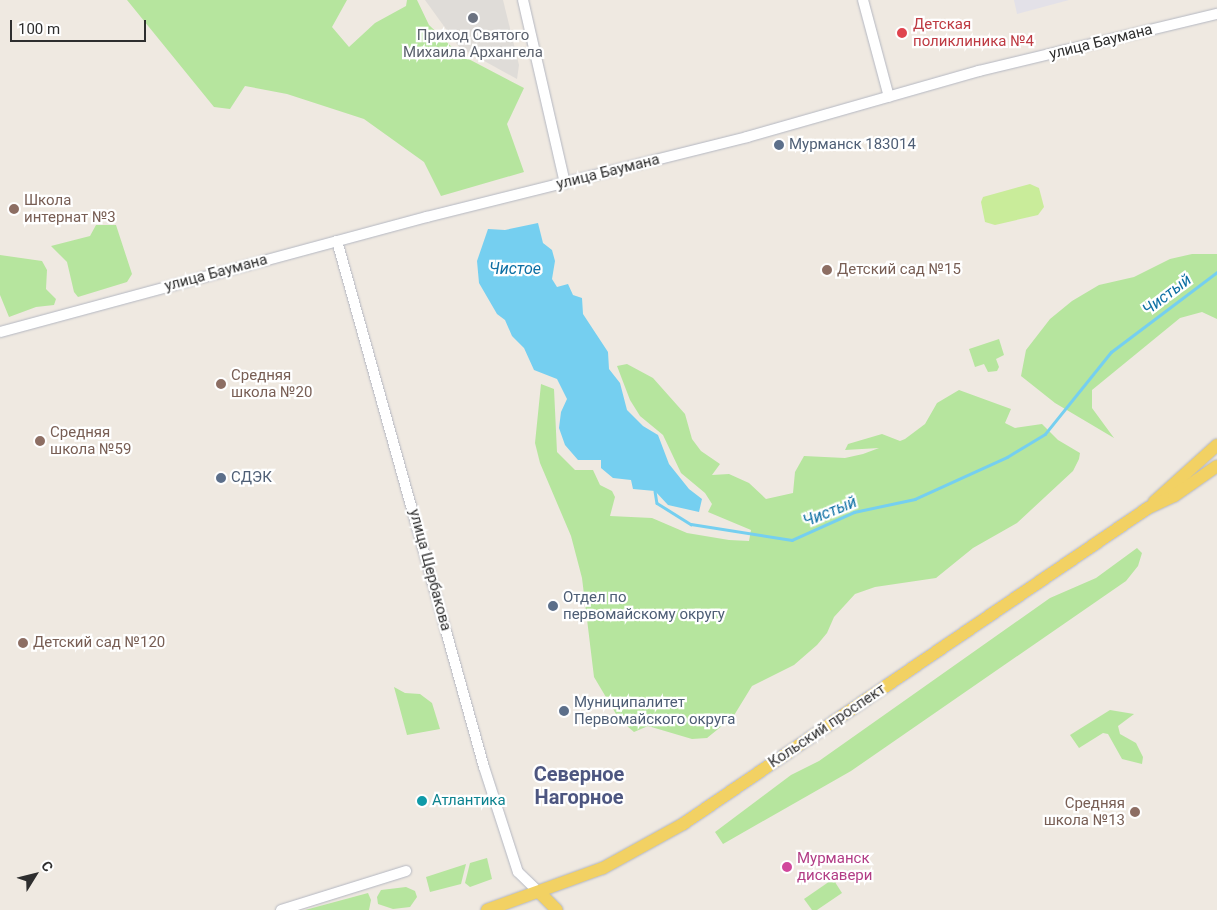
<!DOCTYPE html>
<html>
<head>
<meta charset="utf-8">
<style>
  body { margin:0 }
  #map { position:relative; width:1217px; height:910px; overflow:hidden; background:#efe9e1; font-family:Roboto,sans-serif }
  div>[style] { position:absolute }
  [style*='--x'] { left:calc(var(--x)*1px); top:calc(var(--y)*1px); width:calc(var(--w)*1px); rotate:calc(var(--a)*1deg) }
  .industrial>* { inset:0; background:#e3e1e8 }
  .green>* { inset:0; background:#b6e59e }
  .pitch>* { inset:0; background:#c9ec9a }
  .plaza>* { inset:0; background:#dfdcd8 }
  .water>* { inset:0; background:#75cff0 }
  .stream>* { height:2.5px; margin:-1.25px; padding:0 1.25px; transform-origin:1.25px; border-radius:1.25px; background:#75cff0 }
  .roads { filter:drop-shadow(0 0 1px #b4b7c1) drop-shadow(0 0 1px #b4b7c1) }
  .minor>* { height:10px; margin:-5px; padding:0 5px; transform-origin:5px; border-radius:5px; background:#fff }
  .major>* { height:12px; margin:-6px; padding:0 6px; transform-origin:6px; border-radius:6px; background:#f2d163 }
  .dots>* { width:14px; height:14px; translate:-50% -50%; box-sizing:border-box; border:2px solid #fff; border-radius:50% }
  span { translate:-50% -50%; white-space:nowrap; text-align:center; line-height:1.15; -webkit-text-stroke:4.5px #fff; paint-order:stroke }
  .health-label { font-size:15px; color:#be3a42 }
  .left { translate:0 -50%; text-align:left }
  .worship-label { font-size:15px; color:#5b616d }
  .street-label { font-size:15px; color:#2e2e2e }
  .service-label { font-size:15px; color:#4e5e75 }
  .education-label { font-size:15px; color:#785e54 }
  .right { translate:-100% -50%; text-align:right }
  .culture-label { font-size:15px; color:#0d838f }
  .hotel-label { font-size:15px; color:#b23c85 }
  .water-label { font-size:16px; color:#0d6fa3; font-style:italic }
  .district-label { font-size:20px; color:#4d5680; font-weight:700 }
  .north { position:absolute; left:10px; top:850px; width:50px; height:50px; -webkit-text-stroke:4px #fff; paint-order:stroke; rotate:54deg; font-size:14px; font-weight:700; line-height:20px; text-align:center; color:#2e2e2e }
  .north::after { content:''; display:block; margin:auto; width:18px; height:22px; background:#2e2e2e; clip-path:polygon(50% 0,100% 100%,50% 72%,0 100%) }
  .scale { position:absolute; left:10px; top:20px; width:136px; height:22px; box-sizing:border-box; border:2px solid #2e2e2e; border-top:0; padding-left:6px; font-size:15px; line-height:18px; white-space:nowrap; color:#2e2e2e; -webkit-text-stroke:4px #fff; paint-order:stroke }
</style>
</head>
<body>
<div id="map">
  <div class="industrial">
    <i style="clip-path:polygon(1014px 0,1069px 0,1017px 14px)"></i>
  </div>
  <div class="green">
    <i style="clip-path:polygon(127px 0,347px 0,332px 27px,349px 47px,375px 23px,406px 6px,407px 0,417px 0,429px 25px,459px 54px,524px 88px,507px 124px,524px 172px,441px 196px,424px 162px,364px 119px,287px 94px,245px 86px,230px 109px,214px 107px)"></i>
    <i style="clip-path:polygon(96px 225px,116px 225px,132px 274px,127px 282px,78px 297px,74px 292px,67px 262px,51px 246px,90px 236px)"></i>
    <i style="clip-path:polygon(1192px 254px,1217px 254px,1217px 319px,1202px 312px,1180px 318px,1092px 390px,1092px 408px,1114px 438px,1055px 403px,1021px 376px,1026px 350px,1050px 319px,1072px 301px,1099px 285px,1134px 277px,1170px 259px)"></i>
    <i style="clip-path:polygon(0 255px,42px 261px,47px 270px,46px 289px,56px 299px,54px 305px,36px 307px,9px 317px,0 295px)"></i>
    <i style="clip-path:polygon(999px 339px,1004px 355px,996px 359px,999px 367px,997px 371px,988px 372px,984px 364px,975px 367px,969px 349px)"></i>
    <i style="clip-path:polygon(627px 364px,653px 378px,685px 414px,692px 439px,701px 451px,720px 464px,712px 475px,729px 474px,749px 483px,766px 499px,793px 493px,795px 472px,804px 456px,845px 458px,863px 454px,879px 448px,845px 450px,848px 444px,882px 434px,900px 441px,905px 439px,925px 424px,937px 403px,959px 390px,1011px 409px,1005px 423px,1015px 428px,1042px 424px,1058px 440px,1080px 453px,1079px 459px,1073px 471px,1017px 523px,973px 548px,936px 578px,875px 587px,855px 594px,834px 617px,827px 633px,817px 645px,794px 665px,752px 686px,733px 717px,707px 738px,692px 739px,648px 726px,634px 732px,619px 719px,594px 677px,582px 578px,571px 536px,540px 463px,535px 443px,541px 384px,554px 389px,557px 452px,575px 470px,593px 470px,600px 485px,612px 491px,615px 497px,610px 516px,652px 518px,687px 533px,729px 540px,749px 541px,751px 530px,708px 512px,712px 504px,705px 493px,681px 473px,663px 435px,640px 416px,630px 400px,617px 366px)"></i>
    <i style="clip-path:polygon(1137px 548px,1142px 553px,1138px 566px,1126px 581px,851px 771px,723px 844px,715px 832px,791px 775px,819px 761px,1050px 598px,1096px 578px)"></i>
    <i style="clip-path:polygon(394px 687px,405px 693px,420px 694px,432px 703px,440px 729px,407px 735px)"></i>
    <i style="clip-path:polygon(1110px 710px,1134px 714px,1118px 726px,1120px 734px,1136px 743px,1143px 757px,1142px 764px,1122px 759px,1108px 734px,1103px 733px,1079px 748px,1070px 735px)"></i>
    <i style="clip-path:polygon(487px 858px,492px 879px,470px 887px,465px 883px,470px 863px)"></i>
    <i style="clip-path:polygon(466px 864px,461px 884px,430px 892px,426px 877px)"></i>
    <i style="clip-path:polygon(833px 879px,842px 893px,817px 910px,812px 910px,804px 899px)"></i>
    <i style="clip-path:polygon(406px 887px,415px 891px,417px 897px,410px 907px,393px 909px,378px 904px,377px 897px,381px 890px)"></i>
    <i style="clip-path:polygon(368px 893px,371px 900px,369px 910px,305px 910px)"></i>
  </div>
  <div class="pitch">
    <i style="clip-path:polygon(1030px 184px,1039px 188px,1044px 207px,1038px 215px,995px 225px,985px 222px,981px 202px,983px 197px)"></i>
  </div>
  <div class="plaza">
    <i style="clip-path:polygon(425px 0,503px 0,519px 65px,517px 79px,459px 47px)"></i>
  </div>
  <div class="water">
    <i style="clip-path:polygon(538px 223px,543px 243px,552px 250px,555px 261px,552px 279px,557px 287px,568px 284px,573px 295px,582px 298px,583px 314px,608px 352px,609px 369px,620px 383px,627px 410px,643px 426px,658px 435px,669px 464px,689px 489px,702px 499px,699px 512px,668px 505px,655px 491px,633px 489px,631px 480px,613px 478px,601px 468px,601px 460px,578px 460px,565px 445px,559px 428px,561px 412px,567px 399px,557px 379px,534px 370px,524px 348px,512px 336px,505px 320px,497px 314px,479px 283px,477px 261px,488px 229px,505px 230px)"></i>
  </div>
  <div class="stream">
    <i style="--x:655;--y:491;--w:12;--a:81"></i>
    <i style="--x:657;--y:503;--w:40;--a:32"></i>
    <i style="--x:691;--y:524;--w:102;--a:9"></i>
    <i style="--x:792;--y:540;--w:68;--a:-24.3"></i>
    <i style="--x:854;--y:512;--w:62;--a:-12"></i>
    <i style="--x:915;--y:499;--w:101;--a:-24.5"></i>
    <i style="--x:1007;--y:457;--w:44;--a:-31.2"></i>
    <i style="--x:1045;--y:434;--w:105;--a:-51.2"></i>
    <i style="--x:1111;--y:352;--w:133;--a:-37"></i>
  </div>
  <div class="roads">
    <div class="minor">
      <i style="--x:523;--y:0;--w:188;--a:77.1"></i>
      <i style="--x:863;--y:0;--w:100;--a:75"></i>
      <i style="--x:337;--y:241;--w:546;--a:74.39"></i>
      <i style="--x:484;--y:767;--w:110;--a:72.1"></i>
      <i style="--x:518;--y:872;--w:29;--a:44"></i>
      <i style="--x:0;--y:332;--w:442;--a:-15.1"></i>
      <i style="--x:427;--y:217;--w:330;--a:-14"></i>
      <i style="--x:747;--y:137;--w:241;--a:-15.9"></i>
      <i style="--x:979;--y:71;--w:245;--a:-13.5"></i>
      <i style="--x:281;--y:910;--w:131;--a:-17.3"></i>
    </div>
    <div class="major">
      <i style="--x:1154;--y:502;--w:85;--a:-42.1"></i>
      <i style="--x:539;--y:892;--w:25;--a:45"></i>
      <i style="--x:487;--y:910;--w:123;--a:-19.9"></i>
      <i style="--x:603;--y:868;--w:91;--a:-28.8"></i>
      <i style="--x:683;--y:824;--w:562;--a:-34.2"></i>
      <i style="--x:1148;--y:508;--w:29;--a:-25"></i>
      <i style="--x:1174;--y:496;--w:52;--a:-34.9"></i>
    </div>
  </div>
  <div class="dots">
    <i style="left:473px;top:18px;background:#6b7280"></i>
    <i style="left:902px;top:33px;background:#e0444e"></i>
    <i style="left:779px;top:145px;background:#5c6f8a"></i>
    <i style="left:14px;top:209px;background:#8d6e63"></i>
    <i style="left:827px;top:270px;background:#8d6e63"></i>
    <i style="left:221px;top:384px;background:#8d6e63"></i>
    <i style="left:40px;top:441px;background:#8d6e63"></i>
    <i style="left:221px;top:478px;background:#5c6f8a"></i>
    <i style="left:553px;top:606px;background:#5c6f8a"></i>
    <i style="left:23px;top:643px;background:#8d6e63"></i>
    <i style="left:564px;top:711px;background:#5c6f8a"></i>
    <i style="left:422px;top:801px;background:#0f9aa8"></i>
    <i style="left:1135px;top:812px;background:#8d6e63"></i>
    <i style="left:787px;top:867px;background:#d1479c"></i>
  </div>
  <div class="health-label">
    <span class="left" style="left:913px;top:33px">Детская<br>поликлиника №4</span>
  </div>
  <div class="worship-label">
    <span style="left:473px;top:44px">Приход Святого<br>Михаила Архангела</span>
  </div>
  <div class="street-label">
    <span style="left:1101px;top:42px;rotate:-14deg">улица Баумана</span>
    <span style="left:608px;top:172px;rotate:-14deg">улица Баумана</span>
    <span style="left:216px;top:273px;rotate:-15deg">улица Баумана</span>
    <span style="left:430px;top:570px;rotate:75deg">улица Щербакова</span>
    <span style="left:827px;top:726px;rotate:-34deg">Кольский проспект</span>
  </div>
  <div class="service-label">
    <span class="left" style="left:789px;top:145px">Мурманск 183014</span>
    <span class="left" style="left:231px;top:478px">СДЭК</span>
    <span class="left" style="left:563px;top:606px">Отдел по<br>первомайскому округу</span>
    <span class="left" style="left:574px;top:711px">Муниципалитет<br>Первомайского округа</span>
  </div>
  <div class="education-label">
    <span class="left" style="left:24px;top:209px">Школа<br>интернат №3</span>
    <span class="left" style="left:837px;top:270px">Детский сад №15</span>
    <span class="left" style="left:231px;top:384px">Средняя<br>школа №20</span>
    <span class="left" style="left:50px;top:441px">Средняя<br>школа №59</span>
    <span class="left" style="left:33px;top:643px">Детский сад №120</span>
    <span class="right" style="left:1125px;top:812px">Средняя<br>школа №13</span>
  </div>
  <div class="culture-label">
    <span class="left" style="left:432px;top:801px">Атлантика</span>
  </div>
  <div class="hotel-label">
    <span class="left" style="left:797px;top:867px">Мурманск<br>дискавери</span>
  </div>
  <div class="water-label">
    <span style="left:515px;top:269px">Чистое</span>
    <span style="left:1167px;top:295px;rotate:-37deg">Чистый</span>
    <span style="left:830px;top:512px;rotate:-22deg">Чистый</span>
  </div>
  <div class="district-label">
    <span style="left:579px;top:786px">Северное<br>Нагорное</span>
  </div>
  <div class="north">С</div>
  <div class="scale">100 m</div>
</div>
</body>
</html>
